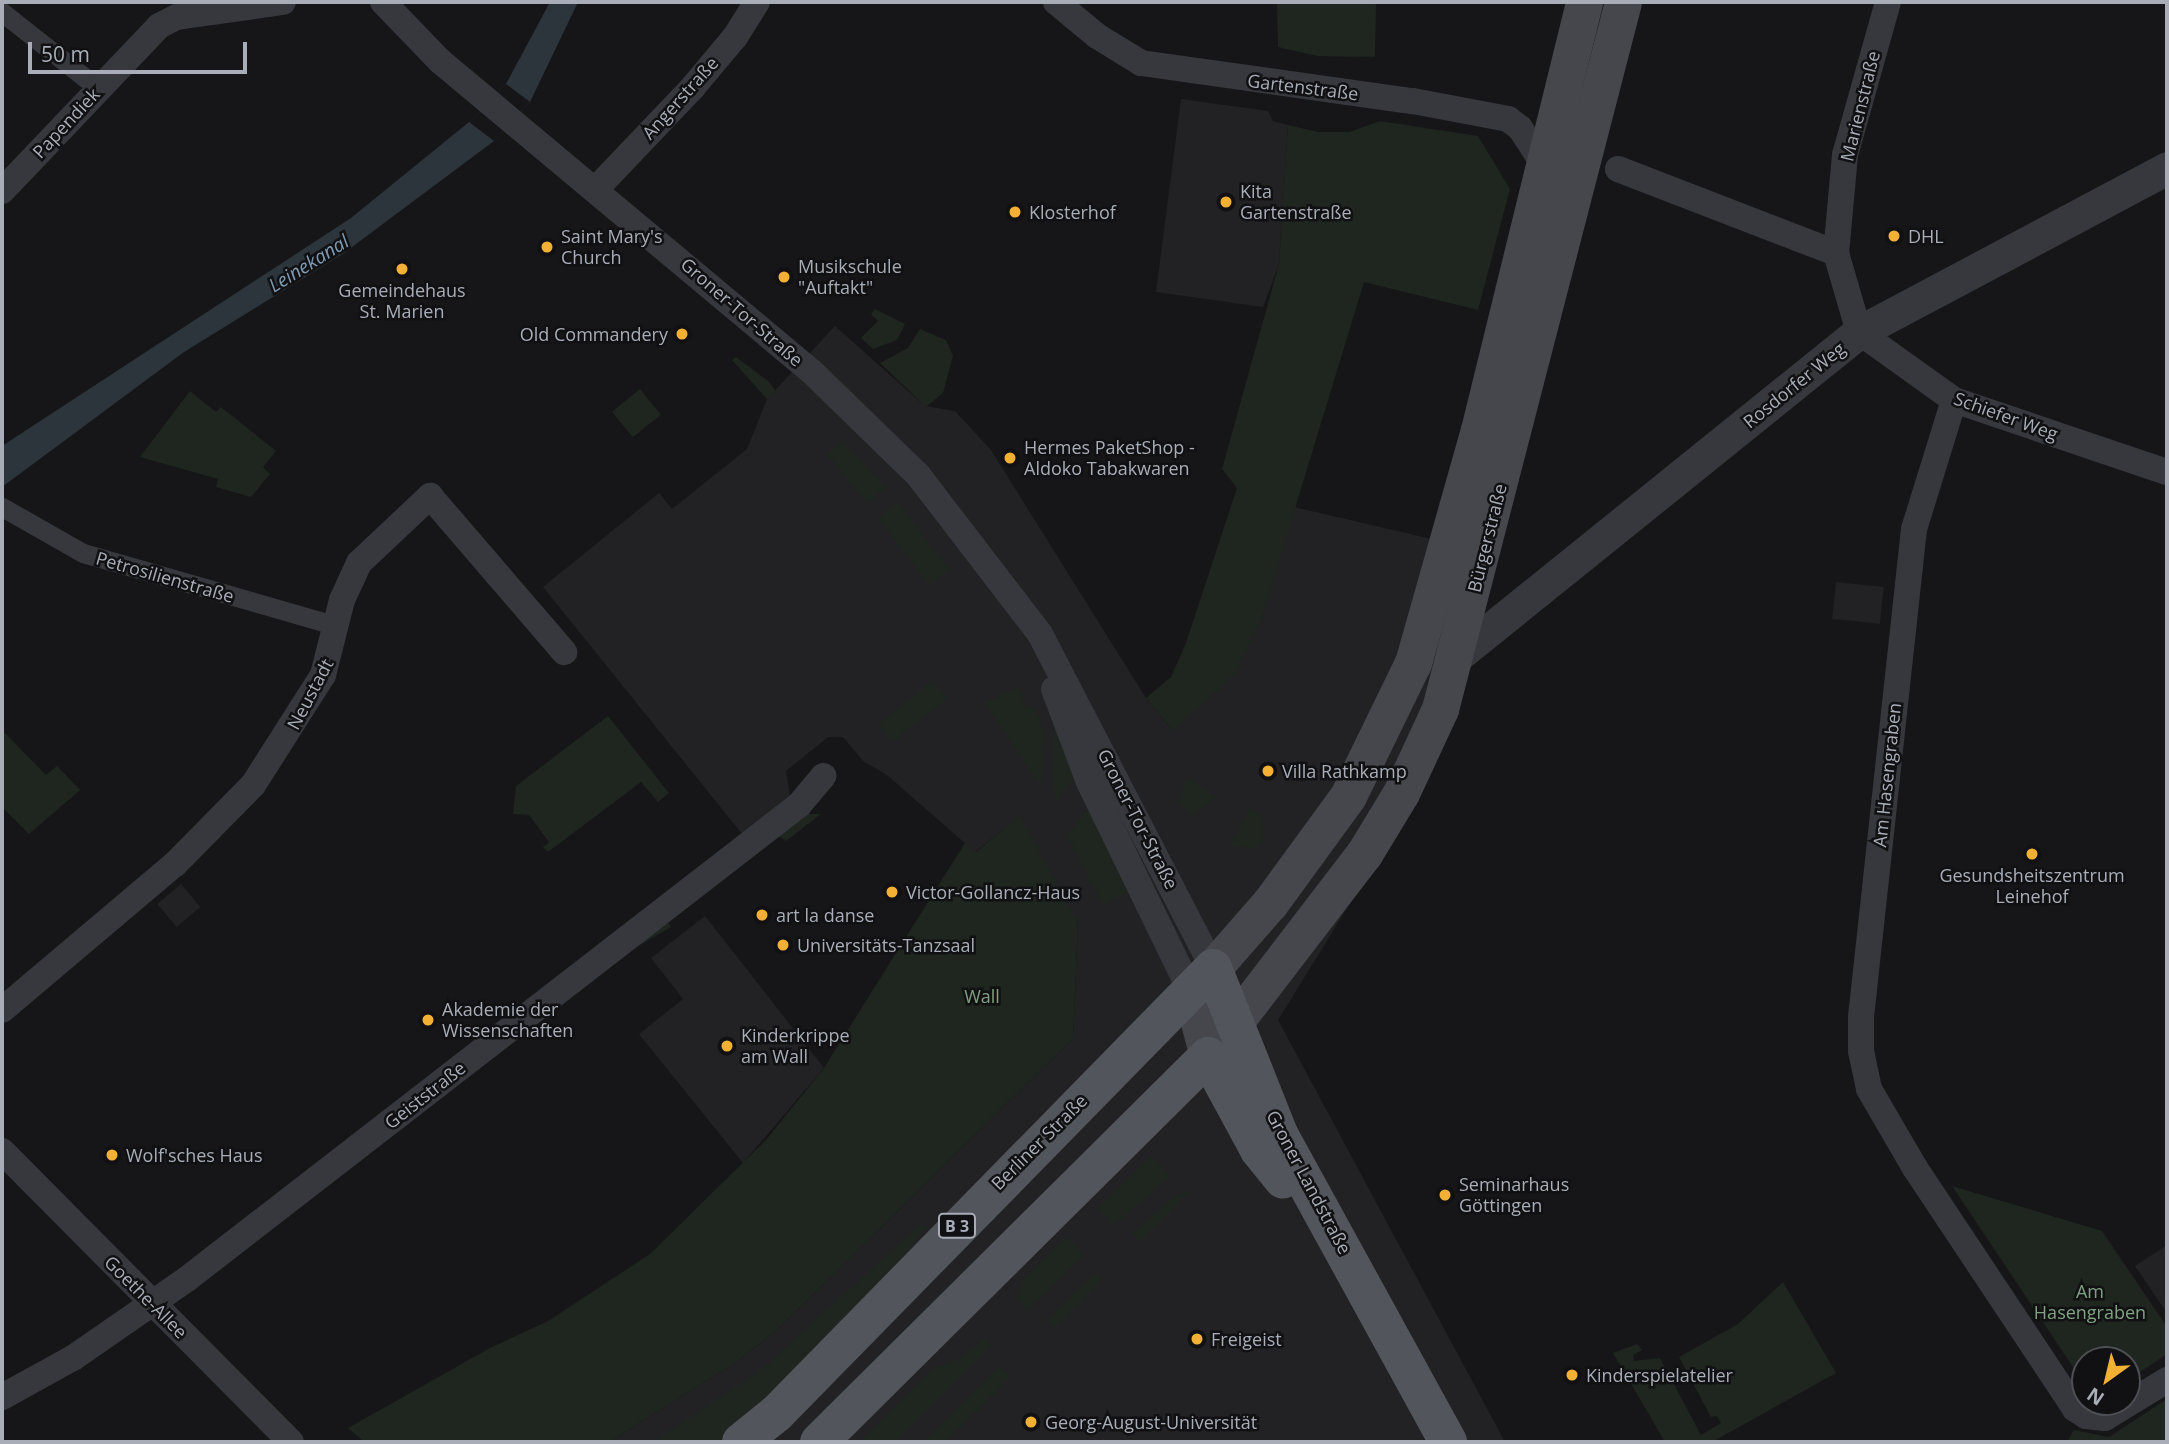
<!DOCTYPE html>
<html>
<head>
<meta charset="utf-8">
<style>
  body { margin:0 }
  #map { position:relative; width:2169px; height:1444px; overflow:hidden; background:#161618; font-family:"Open Sans",sans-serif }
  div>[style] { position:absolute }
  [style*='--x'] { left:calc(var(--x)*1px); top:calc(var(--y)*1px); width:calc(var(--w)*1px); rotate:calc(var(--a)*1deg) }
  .built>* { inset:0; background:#222225; transform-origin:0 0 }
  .green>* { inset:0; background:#1e261f; transform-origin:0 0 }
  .water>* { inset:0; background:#2c353c }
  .pier>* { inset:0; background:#161618 }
  .pedestrian>* { height:19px; margin:-9.5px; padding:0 9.5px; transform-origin:9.5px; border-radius:9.5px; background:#37383d }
  .minor>* { height:26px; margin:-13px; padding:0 13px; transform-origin:13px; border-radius:13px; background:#37383d }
  .tertiary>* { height:33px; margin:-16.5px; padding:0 16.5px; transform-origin:16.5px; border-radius:16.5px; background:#37383d }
  .secondary>* { height:37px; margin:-18.5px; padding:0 18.5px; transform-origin:18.5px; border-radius:18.5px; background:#45474d }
  .primary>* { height:38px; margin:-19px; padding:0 19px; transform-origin:19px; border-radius:19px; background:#53555c }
  .dots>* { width:19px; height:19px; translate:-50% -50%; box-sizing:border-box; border:4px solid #111113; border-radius:50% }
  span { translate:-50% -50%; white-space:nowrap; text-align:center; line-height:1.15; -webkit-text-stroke:5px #111113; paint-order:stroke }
  .shield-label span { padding:2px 5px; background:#111113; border:2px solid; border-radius:5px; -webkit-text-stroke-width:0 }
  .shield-label { font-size:16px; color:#a8adb8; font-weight:700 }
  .street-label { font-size:18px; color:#a8adb8 }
  .poi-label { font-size:18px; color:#a8adb8 }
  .left { translate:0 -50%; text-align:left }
  .right { translate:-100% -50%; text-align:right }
  .park-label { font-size:18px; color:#7fa381 }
  .water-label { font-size:19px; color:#7f9bb3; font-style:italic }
  .frame { position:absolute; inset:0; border:4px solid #a8adb8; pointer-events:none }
  .north { position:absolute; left:2071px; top:1346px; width:70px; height:70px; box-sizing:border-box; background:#111113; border:2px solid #4d4f55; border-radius:50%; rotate:214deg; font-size:19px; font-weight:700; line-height:28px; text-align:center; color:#a8adb8 }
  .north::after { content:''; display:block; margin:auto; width:24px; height:32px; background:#f2b134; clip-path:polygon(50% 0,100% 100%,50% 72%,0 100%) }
  .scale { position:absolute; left:28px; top:42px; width:219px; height:32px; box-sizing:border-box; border:4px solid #a8adb8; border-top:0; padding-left:9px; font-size:21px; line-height:24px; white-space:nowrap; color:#a8adb8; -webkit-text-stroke:5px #111113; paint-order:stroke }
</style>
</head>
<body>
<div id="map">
  <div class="built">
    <i style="clip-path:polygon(1181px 99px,1268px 111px,1273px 121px,1288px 125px,1279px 264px,1263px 307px,1156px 292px)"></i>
    <i style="clip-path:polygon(835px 326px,925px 406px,955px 411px,991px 450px,1146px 698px,1173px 731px,1261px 620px,1294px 507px,1496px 554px,1396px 829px,1278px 1020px,1505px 1442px,609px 1442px,735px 1363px,777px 1330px,1073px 1038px,1078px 922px,1020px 817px,975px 852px,887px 775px,863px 761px,843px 737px,828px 737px,786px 771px,790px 796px,743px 835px,543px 587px,659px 493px,672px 509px,747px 449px,767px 399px)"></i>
    <i style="left:1836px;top:582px;width:48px;height:37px;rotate:6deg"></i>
    <i style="left:181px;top:884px;width:30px;height:31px;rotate:50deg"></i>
    <i style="clip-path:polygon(705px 916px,824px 1068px,743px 1163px,639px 1034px,683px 999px,651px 958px)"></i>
    <i style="clip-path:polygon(2167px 1245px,2167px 1313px,2135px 1266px)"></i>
  </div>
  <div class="green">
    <i style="clip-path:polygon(1277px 2px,1376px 2px,1375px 57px,1317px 56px,1278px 47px)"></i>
    <i style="clip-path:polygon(1380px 121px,1478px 136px,1510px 189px,1478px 310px,1364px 282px,1261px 620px,1235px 674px,1173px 731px,1146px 698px,1171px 677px,1186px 643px,1237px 488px,1222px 469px,1279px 264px,1288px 125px,1318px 132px,1349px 132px)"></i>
    <i style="clip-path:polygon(875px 309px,905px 324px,897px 340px,873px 349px,861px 338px,878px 321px,871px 314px)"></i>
    <i style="clip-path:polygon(920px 329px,946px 340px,953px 356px,943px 393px,926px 407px,880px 363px,908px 348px)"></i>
    <i style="clip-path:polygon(736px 357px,768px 381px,776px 391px,767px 399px,732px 360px)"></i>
    <i style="left:640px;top:389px;width:33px;height:36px;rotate:51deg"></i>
    <i style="clip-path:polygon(190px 391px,216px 412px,221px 407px,276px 451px,263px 467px,270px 474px,251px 497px,216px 487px,218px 479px,140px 457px)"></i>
    <i style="clip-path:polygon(843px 441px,886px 488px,867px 503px,827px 454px)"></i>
    <i style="left:898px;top:502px;width:86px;height:25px;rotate:53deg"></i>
    <i style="left:933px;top:681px;width:23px;height:69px;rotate:52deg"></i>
    <i style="clip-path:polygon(1018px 686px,1026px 708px,1033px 706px,1040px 721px,1044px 739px,1041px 786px,985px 703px)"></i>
    <i style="clip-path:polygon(608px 716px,669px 793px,658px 802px,641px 782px,548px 852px,543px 847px,549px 842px,529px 815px,513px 814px,516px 786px)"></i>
    <i style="clip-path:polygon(1054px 727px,1074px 778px,1056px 801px,1053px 790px)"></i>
    <i style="clip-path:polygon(2px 730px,46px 775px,57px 766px,80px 790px,29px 834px,2px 807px)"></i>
    <i style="clip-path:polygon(1187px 777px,1216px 797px,1193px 815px,1178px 804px)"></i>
    <i style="clip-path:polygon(1250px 808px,1262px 817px,1263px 838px,1257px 848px,1231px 846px)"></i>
    <i style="clip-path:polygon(1088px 809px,1128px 893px,1103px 905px,1067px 835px)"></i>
    <i style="clip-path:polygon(803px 814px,821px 814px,786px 841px,777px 835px)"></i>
    <i style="clip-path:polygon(1020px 816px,1078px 921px,1073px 1038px,777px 1330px,735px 1363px,609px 1442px,364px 1442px,348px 1428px,490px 1348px,548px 1321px,650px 1254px,766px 1140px,824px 1068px,965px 843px,976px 852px)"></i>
    <i style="left:667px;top:920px;width:8px;height:46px;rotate:60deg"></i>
    <i style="clip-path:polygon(1151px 1156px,1171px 1176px,1114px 1225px,1098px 1208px)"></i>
    <i style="clip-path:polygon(1952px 1186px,2102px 1231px,2167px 1327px,2167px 1354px,2127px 1381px,2127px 1360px,2085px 1360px,2085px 1385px)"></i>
    <i style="clip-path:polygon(1191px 1191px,1140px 1242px,1133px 1234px,1172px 1198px)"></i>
    <i style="clip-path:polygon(920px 1225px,925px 1227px,909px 1252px,803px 1368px,718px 1442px,653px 1442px,761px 1370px)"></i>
    <i style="clip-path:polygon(1067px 1237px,1084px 1255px,1028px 1310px,1017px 1300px,1022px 1281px)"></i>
    <i style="left:1095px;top:1273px;width:10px;height:67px;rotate:45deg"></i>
    <i style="clip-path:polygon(1783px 1282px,1836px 1373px,1712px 1442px,1665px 1442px,1613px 1353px,1637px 1344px,1642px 1350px,1633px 1355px,1634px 1361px,1660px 1358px,1701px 1435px,1721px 1423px,1717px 1416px,1711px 1417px,1679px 1357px,1738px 1324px)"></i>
    <i style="clip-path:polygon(984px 1338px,991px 1346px,895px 1442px,860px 1442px,933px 1369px,961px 1359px)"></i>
    <i style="clip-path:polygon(999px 1367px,1010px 1378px,945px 1442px,923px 1442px)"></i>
    <i style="clip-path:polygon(2167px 1399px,2167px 1442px,2067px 1442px,2074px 1430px,2109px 1437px)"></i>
  </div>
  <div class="water">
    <i style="clip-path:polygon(550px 2px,578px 2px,530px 102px,494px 141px,344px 253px,184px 352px,2px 487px,2px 446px,351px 218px,469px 122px,506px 84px)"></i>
  </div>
  <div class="pier">
    <i style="clip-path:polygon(506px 84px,530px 102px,494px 141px,469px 122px)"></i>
  </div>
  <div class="pedestrian">
    <i style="--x:2;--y:12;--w:122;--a:38.4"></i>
    <i style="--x:2;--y:507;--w:93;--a:29.6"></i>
    <i style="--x:83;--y:553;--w:265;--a:16"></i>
  </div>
  <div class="minor">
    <i style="--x:383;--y:2;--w:82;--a:46"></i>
    <i style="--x:440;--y:61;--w:485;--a:39.9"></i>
    <i style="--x:812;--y:372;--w:148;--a:44.2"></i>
    <i style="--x:918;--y:475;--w:200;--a:52.5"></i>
    <i style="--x:1040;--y:634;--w:376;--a:62.6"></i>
    <i style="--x:1056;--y:2;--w:53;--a:39.7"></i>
    <i style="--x:1097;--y:36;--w:52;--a:31.5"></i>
    <i style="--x:1141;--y:63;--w:275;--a:8"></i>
    <i style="--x:1413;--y:101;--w:97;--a:10.7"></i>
    <i style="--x:1508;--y:119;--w:15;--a:37"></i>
    <i style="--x:1520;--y:128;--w:48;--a:57"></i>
    <i style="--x:1888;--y:2;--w:159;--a:105.7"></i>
    <i style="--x:1845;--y:155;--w:98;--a:95.2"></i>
    <i style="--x:1836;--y:253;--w:82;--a:73.8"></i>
    <i style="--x:1859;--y:332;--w:117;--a:35.6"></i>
    <i style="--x:1954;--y:400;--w:225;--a:18.7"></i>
    <i style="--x:1618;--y:169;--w:234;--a:21.1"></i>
    <i style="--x:596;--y:189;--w:141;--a:-46.4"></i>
    <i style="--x:693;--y:87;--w:65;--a:-50"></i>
    <i style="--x:735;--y:37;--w:41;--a:-57.8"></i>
    <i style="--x:2;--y:191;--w:228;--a:-46.4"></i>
    <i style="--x:159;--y:26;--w:20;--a:-27"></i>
    <i style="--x:177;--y:17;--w:107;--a:-8.1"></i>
    <i style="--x:1954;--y:400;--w:135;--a:107.2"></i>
    <i style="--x:1914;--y:529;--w:491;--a:96.2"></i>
    <i style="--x:1861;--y:1017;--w:34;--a:90"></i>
    <i style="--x:1861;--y:1051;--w:39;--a:78"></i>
    <i style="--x:1869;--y:1089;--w:91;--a:59.8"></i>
    <i style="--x:1915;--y:1168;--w:289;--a:56.4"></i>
    <i style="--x:2075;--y:1409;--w:13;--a:32"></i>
    <i style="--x:2086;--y:1416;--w:19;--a:6"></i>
    <i style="--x:2105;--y:1418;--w:73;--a:-31.5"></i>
    <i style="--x:1054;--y:689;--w:99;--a:69.4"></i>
    <i style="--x:1089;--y:782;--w:233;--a:64.1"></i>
    <i style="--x:2;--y:1010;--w:226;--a:-40.2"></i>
    <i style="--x:175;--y:864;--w:111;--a:-45.4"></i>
    <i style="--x:253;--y:785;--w:130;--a:-57.5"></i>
    <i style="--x:323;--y:675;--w:77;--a:-75.8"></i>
    <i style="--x:342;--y:600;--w:41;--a:-65.3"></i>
    <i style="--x:359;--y:563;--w:98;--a:-43.3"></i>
    <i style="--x:430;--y:496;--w:206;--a:49.3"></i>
    <i style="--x:2;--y:1151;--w:410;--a:45.2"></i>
    <i style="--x:2;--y:1397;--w:81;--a:-28.8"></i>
    <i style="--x:73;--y:1358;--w:139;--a:-34.7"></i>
    <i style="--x:187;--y:1279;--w:774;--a:-37.76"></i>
    <i style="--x:799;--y:805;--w:38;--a:-50"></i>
  </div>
  <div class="tertiary">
    <i style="--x:1457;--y:656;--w:516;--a:-38.87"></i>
    <i style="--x:1859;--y:332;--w:349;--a:-28"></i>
  </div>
  <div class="secondary">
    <i style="--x:1213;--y:968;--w:86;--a:-48.8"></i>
    <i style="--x:1270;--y:903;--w:132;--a:-53.9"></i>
    <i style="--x:1348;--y:796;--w:148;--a:-64"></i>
    <i style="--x:1413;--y:663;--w:242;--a:-74.2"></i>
    <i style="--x:1479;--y:430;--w:441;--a:-76.2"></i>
    <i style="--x:1191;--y:992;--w:66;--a:75.1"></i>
    <i style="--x:1218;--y:1044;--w:240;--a:-52.5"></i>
    <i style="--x:1364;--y:854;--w:71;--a:-58.8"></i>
    <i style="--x:1401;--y:793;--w:93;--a:-65.1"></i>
    <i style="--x:1440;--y:709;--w:730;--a:-75.49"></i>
  </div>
  <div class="primary">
    <i style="--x:741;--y:1442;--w:46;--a:-38.9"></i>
    <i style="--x:777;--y:1413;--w:623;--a:-45.59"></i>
    <i style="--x:1213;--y:968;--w:181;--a:68.3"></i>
    <i style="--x:1280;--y:1136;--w:349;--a:61.2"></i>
    <i style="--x:819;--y:1442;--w:548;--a:-44.78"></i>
    <i style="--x:1208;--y:1056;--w:107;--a:61.5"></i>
    <i style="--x:1259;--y:1150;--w:38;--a:51"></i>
  </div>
  <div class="dots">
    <i style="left:1226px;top:202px;background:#f2b134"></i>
    <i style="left:1015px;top:212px;background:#f2b134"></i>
    <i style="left:1894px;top:236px;background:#f2b134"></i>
    <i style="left:547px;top:247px;background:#f2b134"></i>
    <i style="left:402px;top:269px;background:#f2b134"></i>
    <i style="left:784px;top:277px;background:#f2b134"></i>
    <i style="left:682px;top:334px;background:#f2b134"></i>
    <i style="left:1010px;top:458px;background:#f2b134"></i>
    <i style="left:1268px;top:771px;background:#f2b134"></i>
    <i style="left:2032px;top:854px;background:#f2b134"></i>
    <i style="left:892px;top:892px;background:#f2b134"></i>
    <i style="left:762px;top:915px;background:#f2b134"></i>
    <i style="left:783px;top:945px;background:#f2b134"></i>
    <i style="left:428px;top:1020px;background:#f2b134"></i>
    <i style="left:727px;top:1046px;background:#f2b134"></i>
    <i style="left:112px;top:1155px;background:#f2b134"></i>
    <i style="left:1445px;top:1195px;background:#f2b134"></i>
    <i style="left:1197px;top:1339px;background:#f2b134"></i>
    <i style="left:1572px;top:1375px;background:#f2b134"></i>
    <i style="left:1031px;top:1422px;background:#f2b134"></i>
  </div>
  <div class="shield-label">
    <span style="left:957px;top:1226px">B 3</span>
  </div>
  <div class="street-label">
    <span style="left:1303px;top:87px;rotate:7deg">Gartenstraße</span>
    <span style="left:680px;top:98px;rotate:-48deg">Angerstraße</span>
    <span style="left:1860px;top:106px;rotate:-76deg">Marienstraße</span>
    <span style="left:66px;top:123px;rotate:-47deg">Papendiek</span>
    <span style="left:742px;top:312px;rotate:41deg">Groner-Tor-Straße</span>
    <span style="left:1794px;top:385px;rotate:-39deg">Rosdorfer Weg</span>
    <span style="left:2006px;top:416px;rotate:20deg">Schiefer Weg</span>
    <span style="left:1487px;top:538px;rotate:-76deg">Bürgerstraße</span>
    <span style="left:165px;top:577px;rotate:16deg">Petrosilienstraße</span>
    <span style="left:310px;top:694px;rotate:-62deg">Neustadt</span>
    <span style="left:1887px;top:775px;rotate:-84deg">Am Hasengraben</span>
    <span style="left:1138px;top:819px;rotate:63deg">Groner-Tor-Straße</span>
    <span style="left:425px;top:1095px;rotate:-38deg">Geiststraße</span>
    <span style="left:1039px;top:1142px;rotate:-45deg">Berliner Straße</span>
    <span style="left:1309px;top:1182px;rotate:62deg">Groner Landstraße</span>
    <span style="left:146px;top:1297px;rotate:45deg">Goethe-Allee</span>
  </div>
  <div class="poi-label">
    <span class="left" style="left:1240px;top:202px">Kita<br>Gartenstraße</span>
    <span class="left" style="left:1029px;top:212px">Klosterhof</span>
    <span class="left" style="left:1908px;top:236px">DHL</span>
    <span class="left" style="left:561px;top:247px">Saint Mary's<br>Church</span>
    <span class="left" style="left:798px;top:277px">Musikschule<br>"Auftakt"</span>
    <span style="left:402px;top:301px">Gemeindehaus<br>St. Marien</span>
    <span class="right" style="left:668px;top:334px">Old Commandery</span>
    <span class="left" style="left:1024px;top:458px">Hermes PaketShop -<br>Aldoko Tabakwaren</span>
    <span class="left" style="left:1282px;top:771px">Villa Rathkamp</span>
    <span style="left:2032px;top:886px">Gesundsheitszentrum<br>Leinehof</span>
    <span class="left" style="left:906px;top:892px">Victor-Gollancz-Haus</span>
    <span class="left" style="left:776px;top:915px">art la danse</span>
    <span class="left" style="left:797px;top:945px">Universitäts-Tanzsaal</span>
    <span class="left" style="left:442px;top:1020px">Akademie der<br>Wissenschaften</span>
    <span class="left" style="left:741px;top:1046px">Kinderkrippe<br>am Wall</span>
    <span class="left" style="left:126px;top:1155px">Wolf'sches Haus</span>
    <span class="left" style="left:1459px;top:1195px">Seminarhaus<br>Göttingen</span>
    <span class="left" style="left:1211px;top:1339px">Freigeist</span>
    <span class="left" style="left:1586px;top:1375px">Kinderspielatelier</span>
    <span class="left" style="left:1045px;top:1422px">Georg-August-Universität</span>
  </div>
  <div class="park-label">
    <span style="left:982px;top:996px">Wall</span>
    <span style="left:2090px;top:1302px">Am<br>Hasengraben</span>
  </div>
  <div class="water-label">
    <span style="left:309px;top:264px;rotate:-32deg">Leinekanal</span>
  </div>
  <div class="frame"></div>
  <div class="north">N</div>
  <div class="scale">50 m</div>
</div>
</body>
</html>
